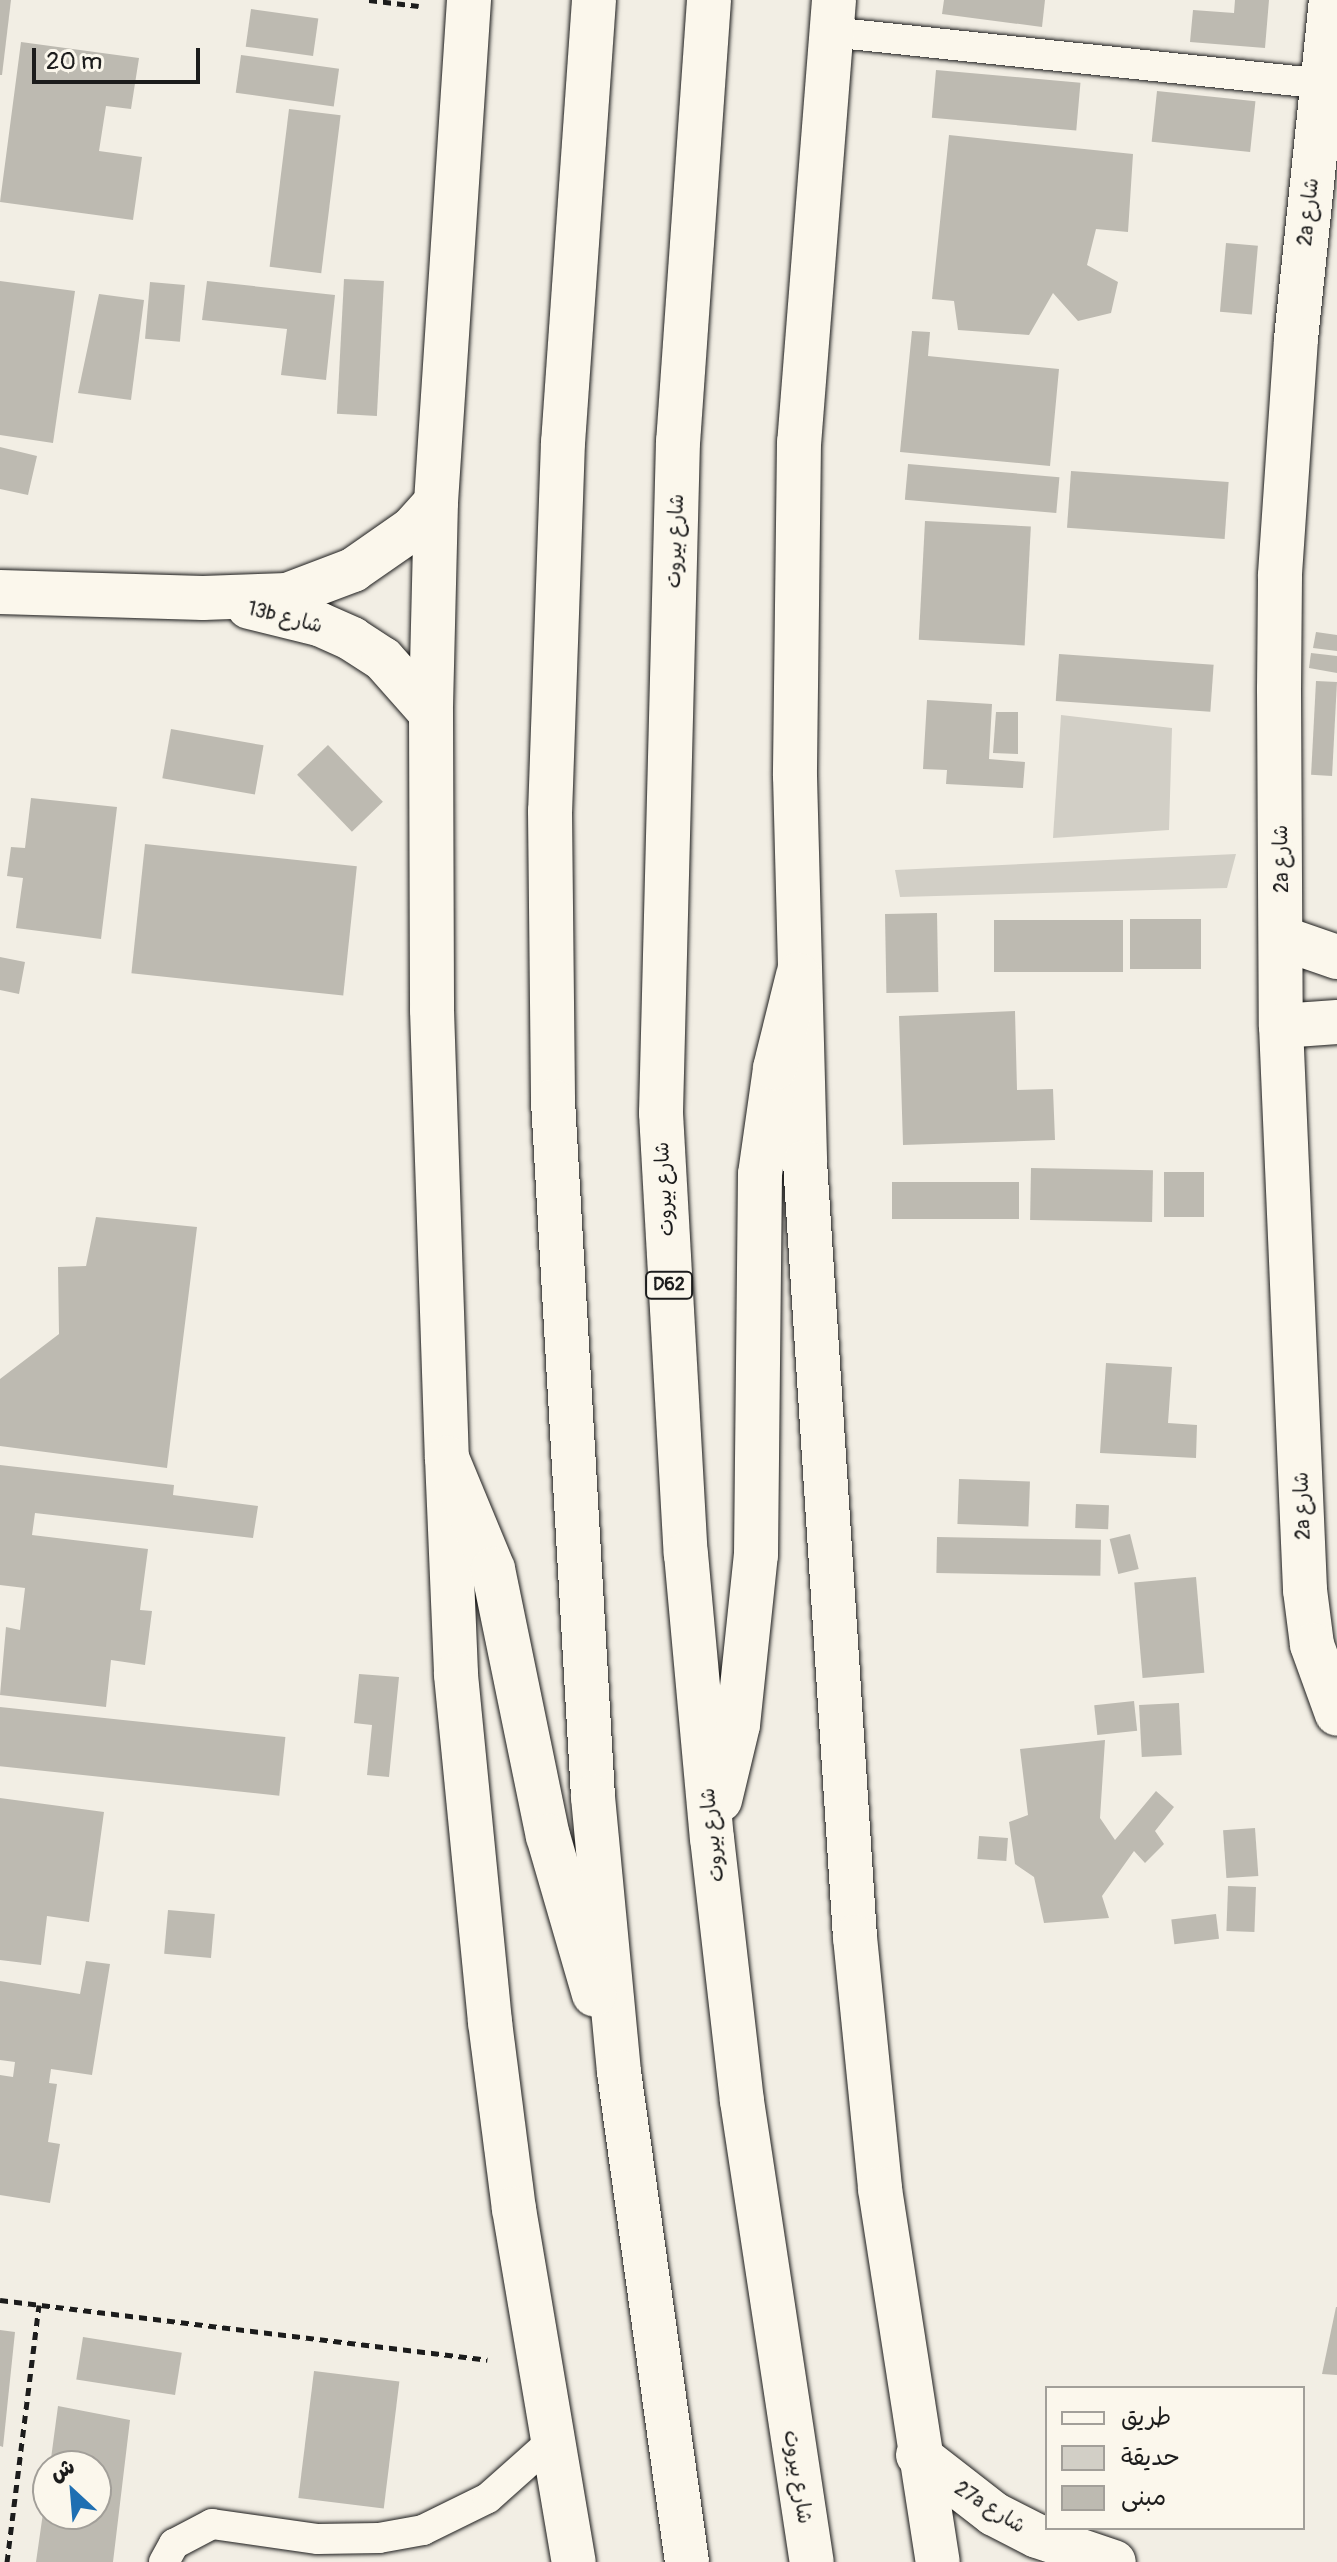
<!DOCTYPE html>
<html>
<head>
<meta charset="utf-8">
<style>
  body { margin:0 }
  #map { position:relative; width:1337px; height:2562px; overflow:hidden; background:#f2eee4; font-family:Pangolin,"Playpen Sans Arabic",sans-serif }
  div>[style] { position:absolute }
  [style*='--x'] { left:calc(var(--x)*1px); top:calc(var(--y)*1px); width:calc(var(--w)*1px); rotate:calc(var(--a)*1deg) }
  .green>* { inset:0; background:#d2cfc6 }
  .building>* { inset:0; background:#bdbab1; transform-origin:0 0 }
  .path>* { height:5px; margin-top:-2.5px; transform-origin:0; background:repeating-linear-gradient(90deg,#1c1c1c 0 8px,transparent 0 14px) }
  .roads { filter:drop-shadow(0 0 2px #1c1c1c) drop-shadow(0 0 2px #1c1c1c) }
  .lane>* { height:30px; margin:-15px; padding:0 15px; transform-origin:15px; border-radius:15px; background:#fbf7ec }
  .street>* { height:44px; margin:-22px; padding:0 22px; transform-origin:22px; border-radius:22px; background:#fbf7ec }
  .secondary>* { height:44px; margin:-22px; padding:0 22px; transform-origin:22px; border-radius:22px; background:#fbf7ec }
  .primary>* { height:44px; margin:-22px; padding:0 22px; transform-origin:22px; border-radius:22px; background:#fbf7ec }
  span { translate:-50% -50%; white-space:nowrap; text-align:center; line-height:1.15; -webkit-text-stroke:6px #fbf7ec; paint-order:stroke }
  .shield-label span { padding:2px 6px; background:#fbf7ec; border:2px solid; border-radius:6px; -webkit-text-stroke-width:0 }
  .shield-label { font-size:18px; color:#1c1c1c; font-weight:700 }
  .street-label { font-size:20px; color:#1c1c1c }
  .legend { position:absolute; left:1045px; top:2386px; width:260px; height:144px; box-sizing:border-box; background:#fbf7ec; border:2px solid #a29f99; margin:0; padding:10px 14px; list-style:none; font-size:24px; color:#1c1c1c }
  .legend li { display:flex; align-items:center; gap:16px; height:40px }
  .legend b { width:40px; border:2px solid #a29f99 }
  .north { position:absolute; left:32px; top:2450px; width:80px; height:80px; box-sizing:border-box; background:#fbf7ec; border:2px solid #a29f99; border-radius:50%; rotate:334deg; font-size:22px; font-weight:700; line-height:32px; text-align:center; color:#1c1c1c }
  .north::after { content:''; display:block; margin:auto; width:28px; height:36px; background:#1f6fb2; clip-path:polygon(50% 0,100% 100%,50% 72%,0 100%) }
  .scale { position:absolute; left:32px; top:48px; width:168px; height:36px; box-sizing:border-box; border:4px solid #1c1c1c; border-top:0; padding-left:10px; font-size:24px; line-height:28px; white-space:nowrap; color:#1c1c1c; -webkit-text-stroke:6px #fbf7ec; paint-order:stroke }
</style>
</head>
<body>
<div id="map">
  <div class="green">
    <i style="clip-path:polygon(1061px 715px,1172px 728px,1169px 830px,1053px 838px)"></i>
    <i style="clip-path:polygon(1236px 854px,1227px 888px,900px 897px,895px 870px)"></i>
  </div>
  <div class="building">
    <i style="clip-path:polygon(0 0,11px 0,2px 75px,0 75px)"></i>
    <i style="clip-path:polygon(944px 0,1045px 0,1042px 27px,942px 14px)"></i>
    <i style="clip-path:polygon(1235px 0,1269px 0,1265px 48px,1190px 42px,1193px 10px,1234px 13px)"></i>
    <i style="left:251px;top:9px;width:68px;height:38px;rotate:8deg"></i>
    <i style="clip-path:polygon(21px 42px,139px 58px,131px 109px,106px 106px,99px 151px,142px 157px,133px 220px,0 202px)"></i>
    <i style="left:241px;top:55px;width:99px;height:38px;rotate:8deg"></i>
    <i style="left:936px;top:70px;width:145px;height:48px;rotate:5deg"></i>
    <i style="left:1157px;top:91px;width:99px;height:51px;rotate:6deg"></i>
    <i style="left:289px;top:109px;width:52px;height:159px;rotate:7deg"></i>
    <i style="clip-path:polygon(949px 135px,1133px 154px,1128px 232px,1096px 229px,1087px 265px,1118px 282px,1111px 313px,1078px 321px,1053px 293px,1029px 335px,958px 330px,954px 301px,932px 299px)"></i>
    <i style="left:1226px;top:243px;width:32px;height:69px;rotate:5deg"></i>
    <i style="left:344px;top:279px;width:40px;height:135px;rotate:3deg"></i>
    <i style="clip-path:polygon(0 281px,75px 291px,53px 443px,0 435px)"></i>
    <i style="clip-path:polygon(207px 281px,335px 295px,326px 380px,281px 375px,287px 329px,202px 320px)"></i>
    <i style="left:150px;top:282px;width:35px;height:57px;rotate:5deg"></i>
    <i style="clip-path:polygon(99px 294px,144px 300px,131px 400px,78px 393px)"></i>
    <i style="clip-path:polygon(912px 331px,930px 332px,928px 356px,1059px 369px,1050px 466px,900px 452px)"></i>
    <i style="clip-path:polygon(0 447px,37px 456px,28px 495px,0 489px)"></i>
    <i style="left:908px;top:464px;width:152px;height:36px;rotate:5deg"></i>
    <i style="left:1071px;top:471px;width:158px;height:57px;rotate:4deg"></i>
    <i style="left:925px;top:521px;width:106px;height:119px;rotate:3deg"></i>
    <i style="clip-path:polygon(1316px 632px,1337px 635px,1337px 651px,1313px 648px)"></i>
    <i style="clip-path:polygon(1311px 653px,1337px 656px,1337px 673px,1309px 668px)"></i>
    <i style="left:1059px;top:654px;width:155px;height:47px;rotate:4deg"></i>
    <i style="left:1316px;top:681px;width:21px;height:94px;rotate:3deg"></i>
    <i style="clip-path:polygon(927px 700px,992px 704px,989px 759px,1025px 762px,1023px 788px,946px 784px,947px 770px,923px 769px)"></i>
    <i style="clip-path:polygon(996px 712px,1018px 712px,1018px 754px,993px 753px)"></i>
    <i style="left:171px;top:729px;width:94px;height:50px;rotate:10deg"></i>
    <i style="left:328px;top:745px;width:79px;height:43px;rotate:46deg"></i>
    <i style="clip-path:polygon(31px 798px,117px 807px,101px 939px,16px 928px,23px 878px,7px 876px,11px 847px,25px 848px)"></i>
    <i style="left:145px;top:844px;width:213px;height:130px;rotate:6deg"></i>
    <i style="left:937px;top:913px;width:79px;height:52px;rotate:89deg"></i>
    <i style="left:1201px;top:919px;width:50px;height:71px;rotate:90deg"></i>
    <i style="left:1123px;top:920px;width:52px;height:129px;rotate:90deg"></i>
    <i style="clip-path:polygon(0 957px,25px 962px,19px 994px,0 990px)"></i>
    <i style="clip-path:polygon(1015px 1011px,1017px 1090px,1053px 1089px,1055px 1140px,903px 1145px,899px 1016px)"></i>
    <i style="left:1031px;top:1168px;width:122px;height:52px;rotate:1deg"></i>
    <i style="left:1164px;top:1172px;width:40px;height:45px"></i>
    <i style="left:1019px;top:1182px;width:37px;height:127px;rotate:90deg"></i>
    <i style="clip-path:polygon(96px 1217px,197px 1227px,167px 1468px,0 1446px,0 1379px,59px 1334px,58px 1267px,86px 1266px)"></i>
    <i style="clip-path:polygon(1106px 1363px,1172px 1367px,1168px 1423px,1197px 1425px,1196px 1458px,1100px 1453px)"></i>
    <i style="clip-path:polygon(0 1465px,174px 1485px,173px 1495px,258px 1506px,253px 1538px,35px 1513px,32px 1535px,148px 1549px,140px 1610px,152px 1611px,145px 1665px,111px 1660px,106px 1707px,0 1695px,6px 1627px,20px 1630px,25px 1588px,0 1585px)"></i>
    <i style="left:959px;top:1479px;width:71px;height:45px;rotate:2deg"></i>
    <i style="left:1076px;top:1504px;width:33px;height:24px;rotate:2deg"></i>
    <i style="left:1130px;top:1534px;width:36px;height:21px;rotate:76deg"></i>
    <i style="left:937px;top:1537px;width:164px;height:36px;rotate:1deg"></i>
    <i style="left:1196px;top:1577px;width:96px;height:62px;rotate:85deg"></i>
    <i style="clip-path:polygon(359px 1674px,399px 1677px,389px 1777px,367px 1775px,372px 1725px,354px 1723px)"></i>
    <i style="left:1134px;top:1701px;width:30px;height:40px;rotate:84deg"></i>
    <i style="left:1179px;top:1703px;width:52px;height:40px;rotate:87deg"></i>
    <i style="left:0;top:1707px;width:287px;height:59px;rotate:6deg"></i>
    <i style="clip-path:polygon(1105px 1740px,1100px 1818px,1115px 1840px,1156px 1791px,1174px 1807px,1155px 1831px,1164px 1844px,1145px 1863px,1134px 1851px,1102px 1896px,1109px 1918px,1044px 1923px,1034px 1877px,1015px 1864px,1009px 1822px,1028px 1815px,1020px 1749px)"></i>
    <i style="clip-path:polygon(0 1798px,104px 1812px,89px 1922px,47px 1916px,41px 1965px,0 1960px)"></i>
    <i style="left:1255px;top:1828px;width:48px;height:32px;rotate:86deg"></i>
    <i style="left:979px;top:1836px;width:29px;height:23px;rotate:4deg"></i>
    <i style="left:1228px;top:1886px;width:28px;height:45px;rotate:2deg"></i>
    <i style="left:168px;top:1910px;width:47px;height:44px;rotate:5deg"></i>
    <i style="left:1216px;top:1914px;width:25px;height:45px;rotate:83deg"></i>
    <i style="clip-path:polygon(86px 1961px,110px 1964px,92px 2075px,51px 2069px,49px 2083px,57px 2084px,48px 2142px,60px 2144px,50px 2203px,0 2195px,0 2075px,13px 2077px,15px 2062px,0 2060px,0 1981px,80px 1994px)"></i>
    <i style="clip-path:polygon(1336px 2307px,1337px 2307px,1337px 2375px,1322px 2374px)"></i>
    <i style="clip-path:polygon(0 2330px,15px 2332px,3px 2447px,0 2446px)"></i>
    <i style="left:83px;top:2337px;width:100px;height:43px;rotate:9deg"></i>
    <i style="left:314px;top:2371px;width:86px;height:128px;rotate:7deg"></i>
    <i style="clip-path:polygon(58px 2406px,130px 2420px,113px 2562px,36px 2562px,46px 2492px,48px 2514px,96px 2514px,96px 2466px,50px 2466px)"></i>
  </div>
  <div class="path">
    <i style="--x:369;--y:0;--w:50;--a:6.8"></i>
    <i style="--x:0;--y:2300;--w:491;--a:7"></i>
    <i style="--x:7;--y:2562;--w:259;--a:-82.9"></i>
  </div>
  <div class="roads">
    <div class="lane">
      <i style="--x:830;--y:32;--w:496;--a:6"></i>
      <i style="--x:164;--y:2562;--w:21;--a:-61"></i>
      <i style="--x:174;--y:2544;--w:43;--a:-27.8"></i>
      <i style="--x:212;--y:2524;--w:107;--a:8.1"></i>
      <i style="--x:318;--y:2539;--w:61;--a:-0.9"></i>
      <i style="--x:379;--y:2538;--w:45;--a:-10.3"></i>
      <i style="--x:423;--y:2530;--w:72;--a:-26.2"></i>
      <i style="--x:488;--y:2498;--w:87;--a:-41.7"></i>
    </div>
    <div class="street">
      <i style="--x:1331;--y:0;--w:341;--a:95.9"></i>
      <i style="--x:1296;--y:339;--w:238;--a:93.9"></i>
      <i style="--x:1280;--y:576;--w:113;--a:90.5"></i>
      <i style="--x:1279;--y:689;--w:337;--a:89.7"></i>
      <i style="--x:1281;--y:1026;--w:565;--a:87.56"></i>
      <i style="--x:1305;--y:1590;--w:55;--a:82.7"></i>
      <i style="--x:1312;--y:1645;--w:73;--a:70.1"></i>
      <i style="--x:0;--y:592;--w:203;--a:1.7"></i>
      <i style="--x:203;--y:598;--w:84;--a:-2"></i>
      <i style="--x:287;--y:595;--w:71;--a:-20.7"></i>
      <i style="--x:353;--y:570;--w:72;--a:-34.8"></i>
      <i style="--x:412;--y:529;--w:36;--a:-48"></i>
      <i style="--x:249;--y:607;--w:72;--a:13.7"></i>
      <i style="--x:319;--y:624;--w:36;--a:24"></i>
      <i style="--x:352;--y:639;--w:37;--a:33"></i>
      <i style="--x:383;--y:659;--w:72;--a:48.4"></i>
      <i style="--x:1282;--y:938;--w:58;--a:19.1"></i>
      <i style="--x:1281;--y:1026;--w:56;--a:-4.1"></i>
      <i style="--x:918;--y:2455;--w:96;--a:37.8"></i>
      <i style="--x:994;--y:2514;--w:48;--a:27.1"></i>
      <i style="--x:1037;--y:2536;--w:81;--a:18.7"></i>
    </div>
    <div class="secondary">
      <i style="--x:469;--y:0;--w:503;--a:93.76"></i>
      <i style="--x:436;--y:502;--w:211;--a:91.4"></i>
      <i style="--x:431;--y:713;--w:297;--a:89.8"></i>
      <i style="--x:432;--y:1010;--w:448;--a:88.1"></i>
      <i style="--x:447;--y:1458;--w:217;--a:87.6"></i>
      <i style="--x:456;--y:1675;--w:349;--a:84.4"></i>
      <i style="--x:490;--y:2022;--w:189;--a:82.7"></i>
      <i style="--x:514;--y:2209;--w:358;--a:80.4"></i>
      <i style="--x:834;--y:0;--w:443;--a:94.5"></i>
      <i style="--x:799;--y:442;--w:334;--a:90.7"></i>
      <i style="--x:795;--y:776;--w:386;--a:88.5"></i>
      <i style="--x:805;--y:1162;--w:777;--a:86.31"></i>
      <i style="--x:855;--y:1937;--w:253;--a:84.3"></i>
      <i style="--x:880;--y:2189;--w:377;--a:81.2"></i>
    </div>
    <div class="primary">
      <i style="--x:594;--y:0;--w:443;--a:94"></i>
      <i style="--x:563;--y:442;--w:369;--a:92"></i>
      <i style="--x:550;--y:811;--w:290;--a:89.4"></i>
      <i style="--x:553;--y:1101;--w:697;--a:86.71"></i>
      <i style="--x:593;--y:1797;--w:276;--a:84.6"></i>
      <i style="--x:619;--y:2072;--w:495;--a:82.1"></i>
      <i style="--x:709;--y:0;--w:442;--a:94"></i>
      <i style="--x:678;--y:441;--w:672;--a:91.45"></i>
      <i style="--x:661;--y:1113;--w:442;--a:86.8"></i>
      <i style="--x:686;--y:1554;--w:285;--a:84.8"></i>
      <i style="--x:712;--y:1838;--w:265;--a:83.5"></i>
      <i style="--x:742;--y:2101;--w:466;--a:81.4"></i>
      <i style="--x:447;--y:1458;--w:120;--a:67.5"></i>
      <i style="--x:493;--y:1569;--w:273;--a:78.4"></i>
      <i style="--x:548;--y:1836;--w:165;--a:73.8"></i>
      <i style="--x:720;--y:1800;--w:77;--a:-76.5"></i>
      <i style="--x:738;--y:1725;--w:171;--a:-84"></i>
      <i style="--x:756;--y:1555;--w:381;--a:-89.4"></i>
      <i style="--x:760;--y:1174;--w:107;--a:-81.9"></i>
      <i style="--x:775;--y:1068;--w:96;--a:-76.1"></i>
    </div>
  </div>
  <div class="shield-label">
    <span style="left:669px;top:1285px">D62</span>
  </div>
  <div class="street-label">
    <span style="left:1308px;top:212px;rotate:-84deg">2a شارع</span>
    <span style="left:675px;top:541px;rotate:-88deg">شارع بيروت</span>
    <span style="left:285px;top:617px;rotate:14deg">13b شارع</span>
    <span style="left:1281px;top:859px;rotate:-91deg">2a شارع</span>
    <span style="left:664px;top:1189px;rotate:-93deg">شارع بيروت</span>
    <span style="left:1302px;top:1506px;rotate:-92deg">2a شارع</span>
    <span style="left:712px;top:1835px;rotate:-96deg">شارع بيروت</span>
    <span style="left:798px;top:2477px;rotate:81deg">شارع بيروت</span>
    <span style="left:990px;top:2507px;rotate:32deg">27a شارع</span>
  </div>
  <ul class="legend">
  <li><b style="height:10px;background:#fbf7ec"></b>طريق</li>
  <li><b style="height:22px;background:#d2cfc6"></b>حديقة</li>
  <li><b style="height:22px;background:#bdbab1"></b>مبنى</li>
  </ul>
  <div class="north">ش</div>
  <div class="scale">20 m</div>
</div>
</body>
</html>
